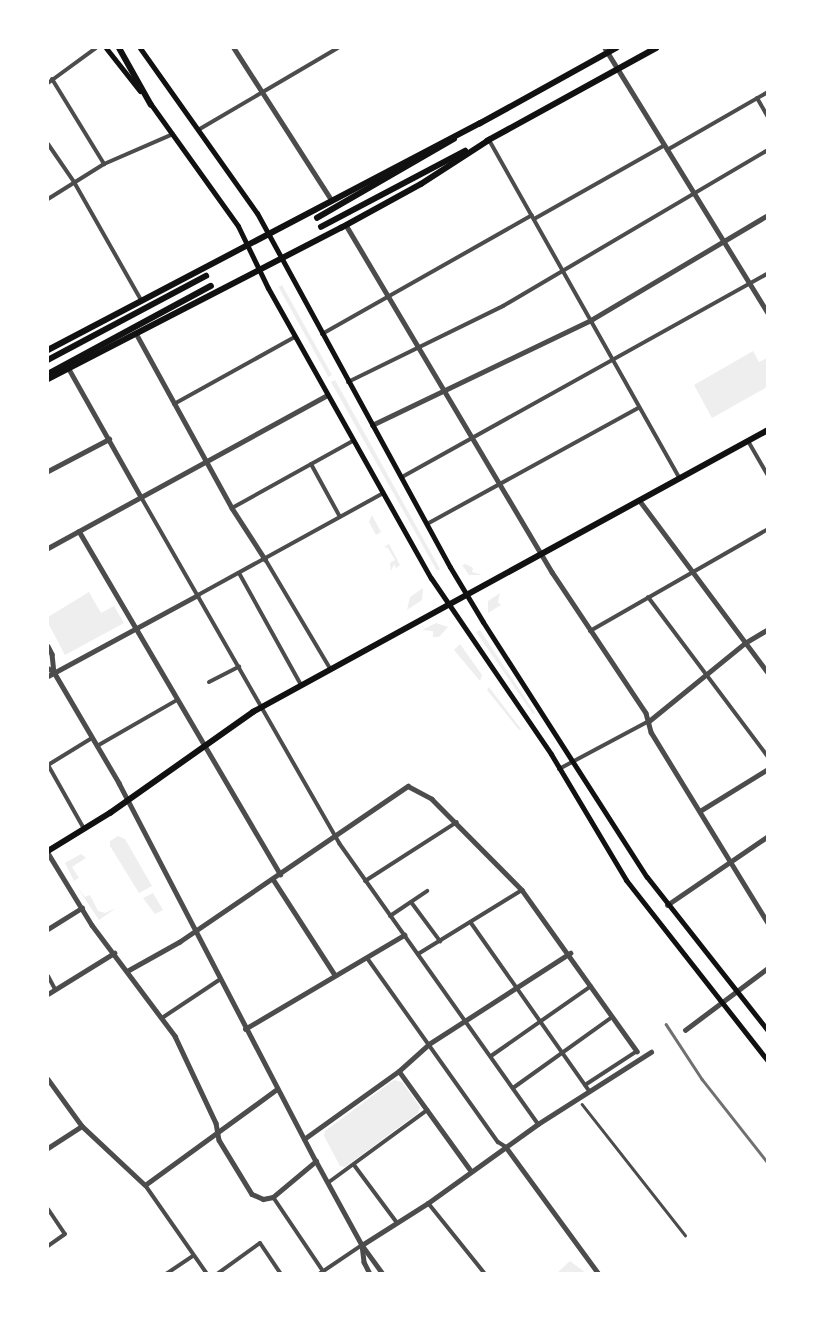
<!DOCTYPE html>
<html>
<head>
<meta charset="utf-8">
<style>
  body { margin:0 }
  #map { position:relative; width:815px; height:1321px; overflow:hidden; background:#fff; font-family:Signika,sans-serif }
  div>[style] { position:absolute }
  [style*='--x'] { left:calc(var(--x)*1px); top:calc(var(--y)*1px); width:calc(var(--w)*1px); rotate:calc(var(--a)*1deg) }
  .green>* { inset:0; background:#eee; transform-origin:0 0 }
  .pedestrian>* { height:2.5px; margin:-1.25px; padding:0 1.25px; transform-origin:1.25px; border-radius:1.25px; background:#4c4c4c }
  .minor>* { height:4px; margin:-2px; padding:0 2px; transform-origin:2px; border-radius:2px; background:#4c4c4c }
  .tertiary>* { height:4.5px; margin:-2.25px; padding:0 2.25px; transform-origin:2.25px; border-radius:2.25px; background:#4c4c4c }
  .secondary>* { height:5px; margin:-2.5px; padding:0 2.5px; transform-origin:2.5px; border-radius:2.5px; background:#111 }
  .primary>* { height:5.5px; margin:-2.75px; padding:0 2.75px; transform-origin:2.75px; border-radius:2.75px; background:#111 }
  .motorway>* { height:6px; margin:-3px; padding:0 3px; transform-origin:3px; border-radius:3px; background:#111 }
  .rail>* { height:2.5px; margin:-1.25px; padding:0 1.25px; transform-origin:1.25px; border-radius:1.25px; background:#707070 }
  span { translate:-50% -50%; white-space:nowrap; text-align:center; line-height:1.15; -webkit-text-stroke:4.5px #fff; paint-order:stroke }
  .frame { position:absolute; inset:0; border:49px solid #fff; pointer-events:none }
</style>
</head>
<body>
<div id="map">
  <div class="green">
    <i style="left:282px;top:285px;width:103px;height:4px;rotate:61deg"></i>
    <i style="clip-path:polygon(753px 351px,759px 362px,767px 358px,767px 387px,712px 418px,694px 385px)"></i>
    <i style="clip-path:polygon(335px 380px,440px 569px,437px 571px,331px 382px)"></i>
    <i style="clip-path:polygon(372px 515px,381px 532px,376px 535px,369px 522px)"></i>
    <i style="clip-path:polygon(389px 544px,400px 565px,396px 568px,394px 564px,391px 571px,390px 563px,395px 560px,388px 548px,384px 547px)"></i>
    <i style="clip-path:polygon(466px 564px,473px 568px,472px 572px,482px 575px,469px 575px,462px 565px)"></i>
    <i style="clip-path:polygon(423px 588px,422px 600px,407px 610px,410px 597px)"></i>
    <i style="clip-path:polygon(89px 592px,101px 613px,114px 606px,124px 623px,65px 655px,48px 623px,48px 617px)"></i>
    <i style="clip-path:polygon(500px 593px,498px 602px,501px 605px,488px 613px,488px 601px)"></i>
    <i style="clip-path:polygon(436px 623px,448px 627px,439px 637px,433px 637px,433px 631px,422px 630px)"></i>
    <i style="clip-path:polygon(480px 630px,535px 713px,533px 714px,476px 632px)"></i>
    <i style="clip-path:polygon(460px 644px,482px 675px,480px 681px,454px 650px)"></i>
    <i style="clip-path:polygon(489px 687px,521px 729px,519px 730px,487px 690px)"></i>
    <i style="clip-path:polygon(118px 836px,125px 839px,152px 886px,139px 893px,110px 846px,110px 841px)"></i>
    <i style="clip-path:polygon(81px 854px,86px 858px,72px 867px,79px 878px,74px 881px,65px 863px)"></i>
    <i style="clip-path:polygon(77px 887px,85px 897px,90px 895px,98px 911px,105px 913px,116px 908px,99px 920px)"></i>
    <i style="clip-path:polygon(153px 893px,163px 910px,155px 914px,143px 898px)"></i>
    <i style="clip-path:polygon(394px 1080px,402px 1082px,420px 1107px,418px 1113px,345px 1167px,340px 1166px,324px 1136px,325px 1131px)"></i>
    <i style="clip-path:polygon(570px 1261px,586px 1273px,557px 1273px)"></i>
  </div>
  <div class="pedestrian">
    <i style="--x:582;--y:1104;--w:167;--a:51.8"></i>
  </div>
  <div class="minor">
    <i style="--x:52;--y:79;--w:100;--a:58.5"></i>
    <i style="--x:48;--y:83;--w:59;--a:-36.1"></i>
    <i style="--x:757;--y:98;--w:22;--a:60"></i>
    <i style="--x:198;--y:130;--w:162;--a:-30.4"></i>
    <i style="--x:489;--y:140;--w:389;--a:60.6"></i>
    <i style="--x:48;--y:144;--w:46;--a:55.6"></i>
    <i style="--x:74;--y:182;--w:136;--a:60.4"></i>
    <i style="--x:667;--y:150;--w:116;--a:-29.9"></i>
    <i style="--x:48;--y:199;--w:66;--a:-32"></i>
    <i style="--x:104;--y:164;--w:75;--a:-23.5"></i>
    <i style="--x:534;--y:219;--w:150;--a:-29.5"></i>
    <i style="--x:322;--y:334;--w:241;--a:-29.5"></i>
    <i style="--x:348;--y:382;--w:173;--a:-26.1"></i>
    <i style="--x:503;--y:306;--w:308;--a:-30.5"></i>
    <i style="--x:174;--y:404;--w:138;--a:-29"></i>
    <i style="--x:748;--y:441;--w:39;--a:60"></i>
    <i style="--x:311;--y:464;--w:60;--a:61.3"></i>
    <i style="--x:402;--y:477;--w:419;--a:-29.1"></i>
    <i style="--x:141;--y:497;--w:399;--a:60.2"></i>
    <i style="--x:339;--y:843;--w:344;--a:54.7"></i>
    <i style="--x:232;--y:508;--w:138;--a:-29"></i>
    <i style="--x:427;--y:524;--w:241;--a:-28.8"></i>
    <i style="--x:265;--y:559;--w:126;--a:59.3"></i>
    <i style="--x:239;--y:573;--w:128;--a:61"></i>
    <i style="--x:198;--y:595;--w:210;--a:-28.8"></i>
    <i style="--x:648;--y:597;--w:200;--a:53.1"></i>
    <i style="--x:590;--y:631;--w:205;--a:-29.8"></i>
    <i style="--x:209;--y:682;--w:34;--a:-27"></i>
    <i style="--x:97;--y:746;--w:92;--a:-29.9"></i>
    <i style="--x:48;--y:765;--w:73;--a:60.6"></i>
    <i style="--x:48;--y:765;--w:52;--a:-31.5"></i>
    <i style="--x:559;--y:769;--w:102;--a:-28.1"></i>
    <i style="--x:365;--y:881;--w:109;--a:-32.7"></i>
    <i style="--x:411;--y:902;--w:49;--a:53.4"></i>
    <i style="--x:390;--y:916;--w:45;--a:-34"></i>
    <i style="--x:471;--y:923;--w:205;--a:54.9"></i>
    <i style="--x:418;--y:954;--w:122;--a:-31.6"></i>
    <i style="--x:367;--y:958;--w:226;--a:54.6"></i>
    <i style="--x:498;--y:1142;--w:9;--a:32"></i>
    <i style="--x:48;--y:976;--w:15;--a:62"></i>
    <i style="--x:162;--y:1018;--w:69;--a:-33.7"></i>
    <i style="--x:491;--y:1056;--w:122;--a:-35"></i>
    <i style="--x:585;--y:1085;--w:62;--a:-33.2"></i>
    <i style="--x:513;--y:1088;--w:122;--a:-35.6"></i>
    <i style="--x:354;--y:1165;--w:72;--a:53.4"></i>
    <i style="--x:329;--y:1182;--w:122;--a:-36.3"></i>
    <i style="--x:145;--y:1185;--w:108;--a:55.1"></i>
    <i style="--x:273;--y:1197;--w:89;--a:56"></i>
    <i style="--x:428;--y:1203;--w:91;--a:51.2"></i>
    <i style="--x:48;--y:1209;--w:30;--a:56"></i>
    <i style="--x:65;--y:1234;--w:21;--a:145"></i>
    <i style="--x:166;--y:1274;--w:32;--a:-34"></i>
    <i style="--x:217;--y:1274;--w:53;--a:-35.8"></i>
    <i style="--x:260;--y:1243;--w:37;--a:56"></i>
    <i style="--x:319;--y:1274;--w:52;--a:-34"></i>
  </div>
  <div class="tertiary">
    <i style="--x:234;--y:48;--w:179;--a:57.3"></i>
    <i style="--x:605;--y:48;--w:311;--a:58.4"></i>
    <i style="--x:346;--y:225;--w:404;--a:59.3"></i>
    <i style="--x:552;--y:572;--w:169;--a:56.3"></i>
    <i style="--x:646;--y:713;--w:20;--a:75"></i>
    <i style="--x:651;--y:732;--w:224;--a:58.5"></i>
    <i style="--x:137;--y:335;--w:197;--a:61.2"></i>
    <i style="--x:232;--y:508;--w:61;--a:57.1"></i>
    <i style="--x:69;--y:369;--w:147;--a:60.6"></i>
    <i style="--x:372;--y:425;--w:243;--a:-25.6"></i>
    <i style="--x:591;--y:320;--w:206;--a:-30.7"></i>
    <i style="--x:48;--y:471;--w:69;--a:-27.7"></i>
    <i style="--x:640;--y:501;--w:214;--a:53.3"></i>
    <i style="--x:79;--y:531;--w:398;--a:59.6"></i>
    <i style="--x:48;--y:548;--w:318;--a:-28.7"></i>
    <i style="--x:48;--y:646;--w:9;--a:63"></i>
    <i style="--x:52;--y:654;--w:18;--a:84"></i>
    <i style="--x:54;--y:672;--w:129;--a:59.6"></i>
    <i style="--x:119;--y:783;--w:426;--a:62.5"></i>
    <i style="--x:316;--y:1161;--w:96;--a:61.3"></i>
    <i style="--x:362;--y:1245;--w:36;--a:54"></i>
    <i style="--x:48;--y:668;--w:7;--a:34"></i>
    <i style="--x:48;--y:676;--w:170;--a:-28.4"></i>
    <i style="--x:649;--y:721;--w:124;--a:-39.1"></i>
    <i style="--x:745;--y:643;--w:27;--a:-31"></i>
    <i style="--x:700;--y:811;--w:80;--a:-31.7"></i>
    <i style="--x:48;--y:853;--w:84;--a:58.6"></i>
    <i style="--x:92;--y:925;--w:139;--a:53.2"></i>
    <i style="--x:175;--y:1036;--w:96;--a:64.8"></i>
    <i style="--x:216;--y:1123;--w:17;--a:80"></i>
    <i style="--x:219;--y:1140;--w:63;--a:58.6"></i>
    <i style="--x:252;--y:1194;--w:12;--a:24"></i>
    <i style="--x:263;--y:1199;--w:10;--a:-11"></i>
    <i style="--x:273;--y:1197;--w:56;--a:-39.9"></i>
    <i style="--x:273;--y:879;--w:114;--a:57.1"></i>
    <i style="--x:667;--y:905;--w:122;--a:-34.3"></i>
    <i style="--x:48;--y:929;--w:40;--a:-32"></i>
    <i style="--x:127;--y:971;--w:60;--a:-29.1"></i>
    <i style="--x:179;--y:942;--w:277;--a:-34.3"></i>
    <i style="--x:408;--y:786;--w:27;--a:28"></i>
    <i style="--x:432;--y:799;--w:128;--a:45.3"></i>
    <i style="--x:522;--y:890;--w:198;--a:54.5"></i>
    <i style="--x:48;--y:994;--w:78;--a:-31.8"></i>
    <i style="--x:245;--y:1029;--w:185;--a:-30.6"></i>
    <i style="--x:685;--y:1030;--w:104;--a:-36.8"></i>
    <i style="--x:399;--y:1071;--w:123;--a:54.2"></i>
    <i style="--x:48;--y:1079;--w:58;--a:54.1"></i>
    <i style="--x:82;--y:1126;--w:86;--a:43.1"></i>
    <i style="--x:145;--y:1185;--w:163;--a:-36"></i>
    <i style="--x:304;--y:1139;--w:117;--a:-35.6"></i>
    <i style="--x:399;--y:1071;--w:40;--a:-42"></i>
    <i style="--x:429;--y:1044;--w:168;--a:-32.8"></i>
    <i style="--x:506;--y:1147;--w:157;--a:53.8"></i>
    <i style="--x:48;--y:1148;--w:40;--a:-32.9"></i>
    <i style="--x:362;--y:1245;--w:78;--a:-32.5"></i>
    <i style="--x:428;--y:1203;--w:135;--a:-35.7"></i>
    <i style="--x:538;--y:1124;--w:134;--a:-32.5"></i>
    <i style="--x:362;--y:1245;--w:17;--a:83"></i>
    <i style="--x:364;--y:1262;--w:13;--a:63"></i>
  </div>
  <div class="secondary">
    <i style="--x:106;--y:48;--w:55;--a:51.7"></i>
    <i style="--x:140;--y:48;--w:202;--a:54.7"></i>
    <i style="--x:257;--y:213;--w:403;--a:61.4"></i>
    <i style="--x:450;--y:567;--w:64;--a:59"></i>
    <i style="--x:483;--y:622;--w:303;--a:57.3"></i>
    <i style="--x:647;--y:877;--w:196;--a:51.8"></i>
    <i style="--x:150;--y:103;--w:151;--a:54.4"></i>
    <i style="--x:238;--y:226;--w:69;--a:64.2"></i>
    <i style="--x:268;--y:288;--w:333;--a:60.7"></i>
    <i style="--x:431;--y:578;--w:213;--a:55.7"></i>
    <i style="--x:551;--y:754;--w:147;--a:59.2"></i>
    <i style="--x:626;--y:880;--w:230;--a:51.9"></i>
  </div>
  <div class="primary">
    <i style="--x:479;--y:124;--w:157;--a:-29"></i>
    <i style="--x:487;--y:141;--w:193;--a:-28.8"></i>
    <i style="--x:317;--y:218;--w:158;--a:-30"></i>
    <i style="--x:321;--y:227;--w:163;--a:-27.8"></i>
    <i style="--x:48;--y:350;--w:488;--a:-27.7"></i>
    <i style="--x:48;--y:360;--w:179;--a:-28"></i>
    <i style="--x:48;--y:374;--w:185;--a:-28.4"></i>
    <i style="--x:48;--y:379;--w:330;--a:-27.3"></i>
    <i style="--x:341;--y:228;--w:91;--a:-28.8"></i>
    <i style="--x:421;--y:184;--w:81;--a:-32.9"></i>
    <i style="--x:48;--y:851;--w:73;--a:-31.5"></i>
    <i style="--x:110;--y:813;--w:175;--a:-35.2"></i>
    <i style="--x:253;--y:712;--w:587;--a:-28.7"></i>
  </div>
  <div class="motorway">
    <i style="--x:119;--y:48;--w:65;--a:60.7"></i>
  </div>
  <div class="rail">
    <i style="--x:666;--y:1024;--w:66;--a:56.8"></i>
    <i style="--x:702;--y:1079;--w:107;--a:51.8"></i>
  </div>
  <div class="frame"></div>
</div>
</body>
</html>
